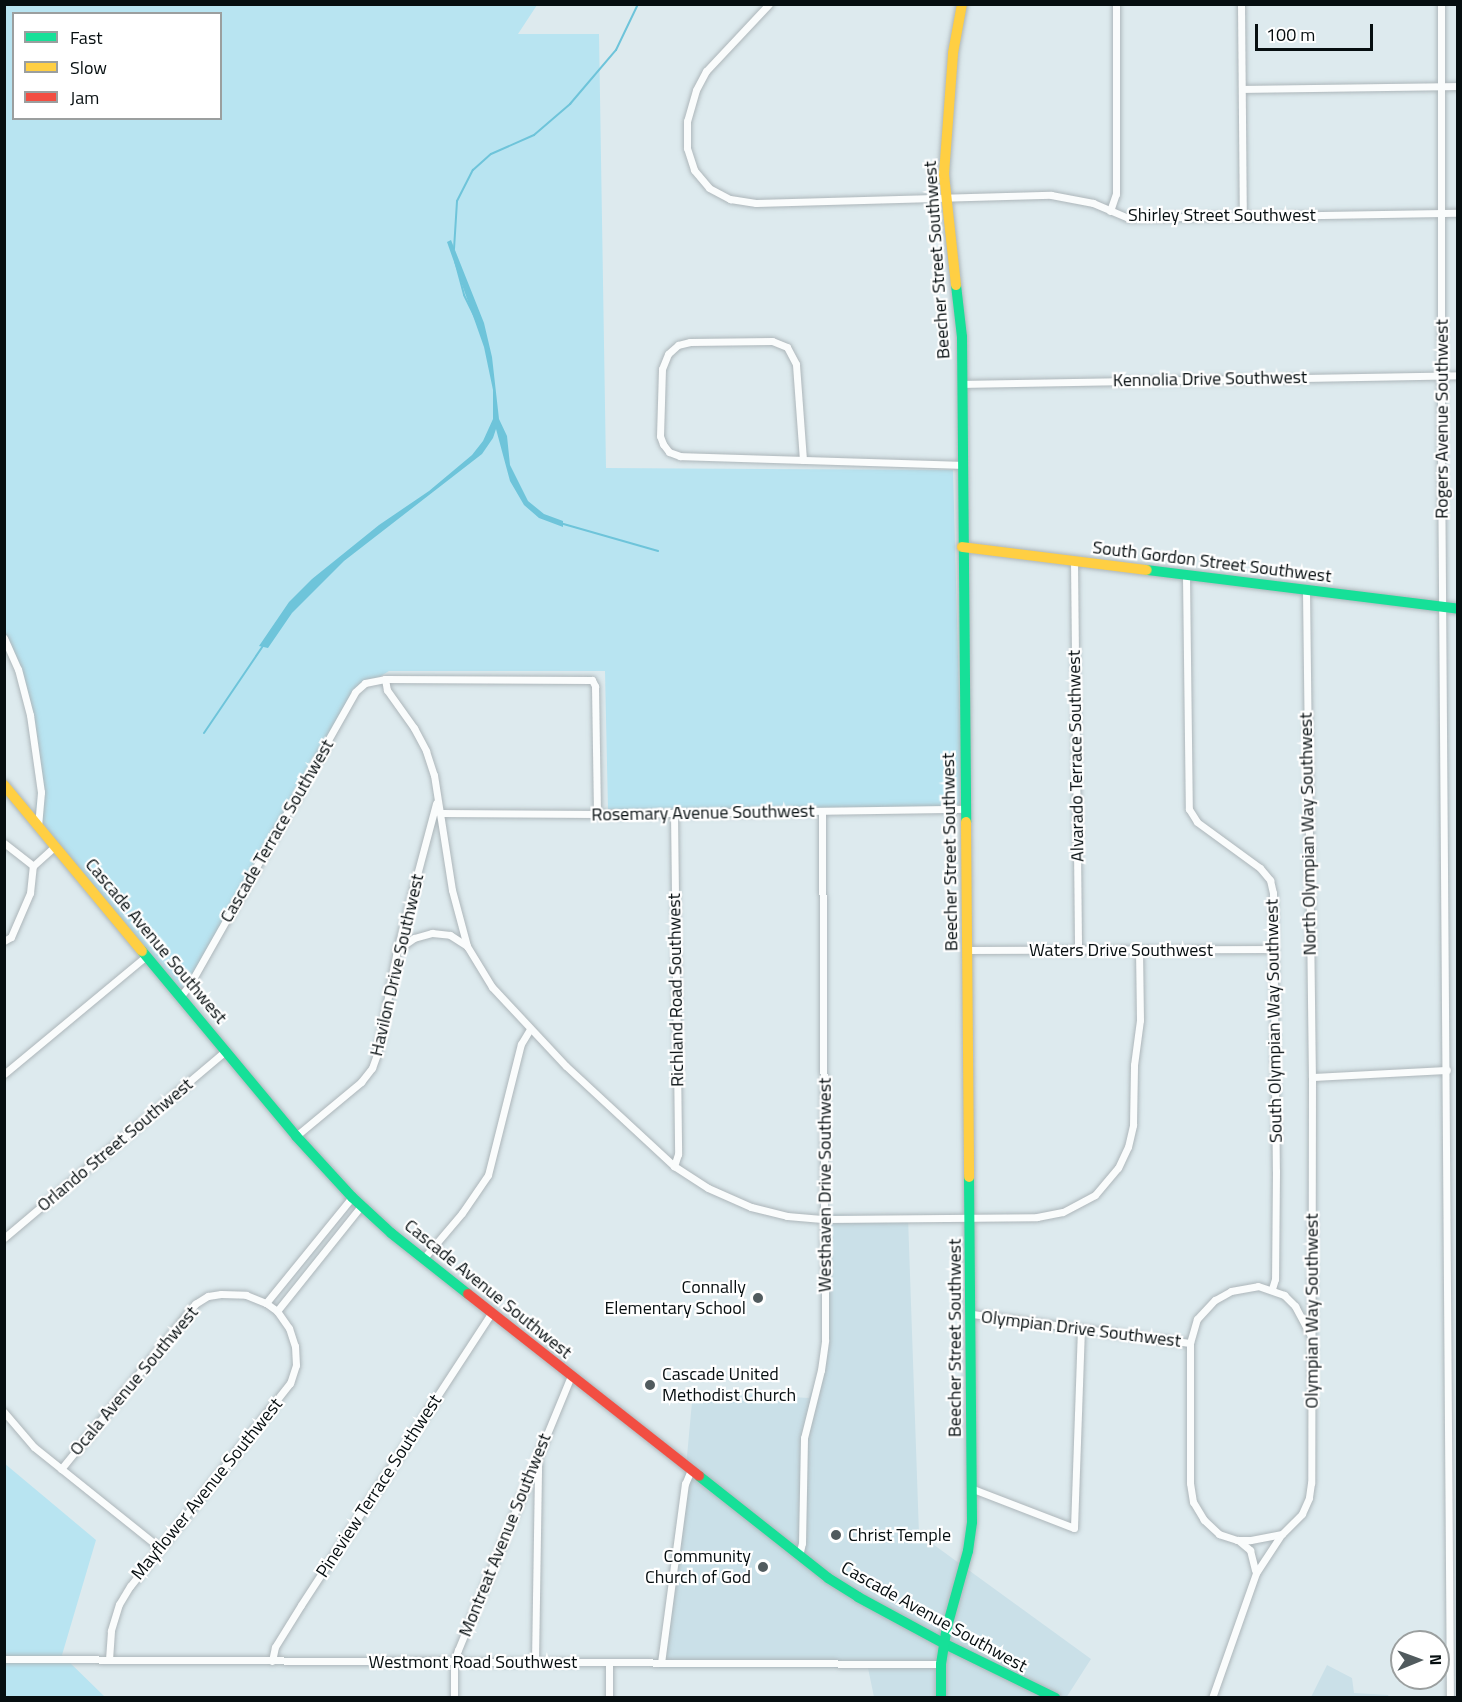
<!DOCTYPE html>
<html>
<head>
<meta charset="utf-8">
<style>
  body { margin:0 }
  #map { position:relative; width:1462px; height:1702px; overflow:hidden; background:#ddeaee; font-family:"Titillium Web",sans-serif }
  div>[style] { position:absolute }
  [style*='--x'] { left:calc(var(--x)*1px); top:calc(var(--y)*1px); width:calc(var(--w)*1px); rotate:calc(var(--a)*1deg) }
  .built>* { inset:0; background:#cae0e8 }
  .green>* { inset:0; background:#b8e4f1 }
  .water>* { inset:0; background:#6ec4da }
  .stream>* { height:2px; margin:-1px; padding:0 1px; transform-origin:1px; border-radius:1px; background:#6ec4da }
  .roads { filter:drop-shadow(0 0 2px #adb6ba) drop-shadow(0 0 2px #adb6ba) }
  .street>* { height:7px; margin:-3.5px; padding:0 3.5px; transform-origin:3.5px; border-radius:3.5px; background:#fafcfc }
  .fast>* { height:10px; margin:-5px; padding:0 5px; transform-origin:5px; border-radius:5px; background:#16e098 }
  .slow>* { height:10px; margin:-5px; padding:0 5px; transform-origin:5px; border-radius:5px; background:#ffcf43 }
  .jam>* { height:10px; margin:-5px; padding:0 5px; transform-origin:5px; border-radius:5px; background:#f24e42 }
  .dots>* { width:16px; height:16px; translate:-50% -50%; box-sizing:border-box; border:3px solid #fff; border-radius:50% }
  span { translate:-50% -50%; white-space:nowrap; text-align:center; line-height:1.15; -webkit-text-stroke:4.5px #fff; paint-order:stroke }
  .street-label { font-size:18px; color:#060e10 }
  .poi-label { font-size:18px; color:#060e10 }
  .right { translate:-100% -50%; text-align:right }
  .left { translate:0 -50%; text-align:left }
  .frame { position:absolute; inset:0; border:6px solid #060e10; pointer-events:none }
  .legend { position:absolute; left:12px; top:12px; width:210px; height:108px; box-sizing:border-box; background:#fff; border:2px solid #9b9f9f; margin:0; padding:8px 10px; list-style:none; font-size:18px; color:#060e10 }
  .legend li { display:flex; align-items:center; gap:12px; height:30px }
  .legend b { width:30px; border:2px solid #9b9f9f }
  .north { position:absolute; left:1390px; top:1630px; width:60px; height:60px; box-sizing:border-box; background:#fff; border:2px solid #9b9f9f; border-radius:50%; rotate:89deg; font-size:16px; font-weight:700; line-height:24px; text-align:center; color:#060e10 }
  .north::after { content:''; display:block; margin:auto; width:21px; height:27px; background:#515b5e; clip-path:polygon(50% 0,100% 100%,50% 72%,0 100%) }
  .scale { position:absolute; left:1255px; top:24px; width:118px; height:27px; box-sizing:border-box; border:3px solid #060e10; border-top:0; padding-left:8px; font-size:18px; line-height:21px; white-space:nowrap; color:#060e10; -webkit-text-stroke:4px #fff; paint-order:stroke }
</style>
</head>
<body>
<div id="map">
  <div class="built">
    <i style="clip-path:polygon(828px 1214px,908px 1217px,919px 1534px,1091px 1659px,1066px 1698px,874px 1697px,868px 1668px,659px 1668px,686px 1467px,693px 1391px,809px 1398px,826px 1353px)"></i>
    <i style="clip-path:polygon(1327px 1665px,1352px 1678px,1354px 1693px,1388px 1695px,1389px 1697px,1311px 1697px)"></i>
  </div>
  <div class="green">
    <i style="clip-path:polygon(evenodd,4px 5px,537px 5px,518px 34px,599px 34px,606px 468px,953px 470px,962px 807px,608px 809px,605px 671px,389px 671px,352px 694px,182px 1001px,34px 818px,38px 791px,27px 695px,4px 638px,4px 5px,14px 14px,220px 14px,220px 118px,14px 118px,14px 14px)"></i>
    <i style="clip-path:polygon(4px 1463px,96px 1540px,62px 1655px,105px 1697px,5px 1697px)"></i>
  </div>
  <div class="water">
    <i style="clip-path:polygon(451px 240px,484px 323px,492px 357px,499px 419px,507px 436px,510px 465px,528px 501px,544px 514px,563px 521px,563px 527px,539px 518px,524px 505px,510px 481px,496px 429px,493px 438px,482px 454px,344px 561px,292px 613px,268px 648px,259px 646px,289px 602px,312px 579px,379px 525px,429px 491px,472px 455px,483px 441px,493px 419px,493px 390px,484px 347px,447px 242px)"></i>
  </div>
  <div class="stream">
    <i style="--x:454;--y:249;--w:48;--a:-86.4"></i>
    <i style="--x:457;--y:201;--w:35;--a:-63"></i>
    <i style="--x:473;--y:170;--w:24;--a:-42"></i>
    <i style="--x:491;--y:154;--w:47;--a:-23.8"></i>
    <i style="--x:534;--y:135;--w:48;--a:-40.7"></i>
    <i style="--x:570;--y:104;--w:71;--a:-49.6"></i>
    <i style="--x:616;--y:50;--w:51;--a:-64.4"></i>
    <i style="--x:455;--y:261;--w:35;--a:75"></i>
    <i style="--x:464;--y:295;--w:28;--a:64"></i>
    <i style="--x:560;--y:523;--w:102;--a:15.9"></i>
    <i style="--x:204;--y:733;--w:105;--a:-55.9"></i>
  </div>
  <div class="roads">
    <div class="street">
      <i style="--x:769;--y:4;--w:92;--a:133.2"></i>
      <i style="--x:706;--y:71;--w:21;--a:118"></i>
      <i style="--x:696;--y:90;--w:32;--a:106"></i>
      <i style="--x:687;--y:121;--w:27;--a:90"></i>
      <i style="--x:687;--y:148;--w:23;--a:72"></i>
      <i style="--x:694;--y:170;--w:23;--a:50"></i>
      <i style="--x:709;--y:188;--w:24;--a:28"></i>
      <i style="--x:730;--y:199;--w:26;--a:9"></i>
      <i style="--x:756;--y:203;--w:295;--a:-1.6"></i>
      <i style="--x:1051;--y:195;--w:43;--a:10.8"></i>
      <i style="--x:1093;--y:203;--w:38;--a:23"></i>
      <i style="--x:1128;--y:218;--w:330;--a:-0.9"></i>
      <i style="--x:1241;--y:4;--w:212;--a:89.5"></i>
      <i style="--x:1441;--y:4;--w:445;--a:90"></i>
      <i style="--x:1441;--y:449;--w:1249;--a:89.59"></i>
      <i style="--x:1242;--y:89;--w:216;--a:-0.8"></i>
      <i style="--x:1110;--y:211;--w:18;--a:-71"></i>
      <i style="--x:1116;--y:194;--w:190;--a:-90"></i>
      <i style="--x:962;--y:384;--w:496;--a:-1"></i>
      <i style="--x:803;--y:460;--w:96;--a:-94.2"></i>
      <i style="--x:796;--y:364;--w:19;--a:-118"></i>
      <i style="--x:787;--y:347;--w:16;--a:-158"></i>
      <i style="--x:772;--y:341;--w:82;--a:179.3"></i>
      <i style="--x:690;--y:342;--w:12;--a:166"></i>
      <i style="--x:678;--y:345;--w:13;--a:138"></i>
      <i style="--x:668;--y:354;--w:16;--a:112"></i>
      <i style="--x:662;--y:369;--w:67;--a:91.7"></i>
      <i style="--x:660;--y:436;--w:9;--a:69"></i>
      <i style="--x:663;--y:444;--w:10;--a:53"></i>
      <i style="--x:669;--y:452;--w:12;--a:20"></i>
      <i style="--x:680;--y:456;--w:282;--a:1.8"></i>
      <i style="--x:1074;--y:561;--w:389;--a:89.4"></i>
      <i style="--x:1186;--y:576;--w:233;--a:89.3"></i>
      <i style="--x:1189;--y:809;--w:15;--a:58"></i>
      <i style="--x:1197;--y:822;--w:78;--a:36.1"></i>
      <i style="--x:1260;--y:868;--w:16;--a:50"></i>
      <i style="--x:1270;--y:880;--w:13;--a:77"></i>
      <i style="--x:1273;--y:893;--w:278;--a:89.4"></i>
      <i style="--x:1276;--y:1171;--w:108;--a:90.5"></i>
      <i style="--x:1275;--y:1279;--w:10;--a:107"></i>
      <i style="--x:1306;--y:591;--w:486;--a:89.3"></i>
      <i style="--x:1312;--y:1077;--w:406;--a:90.1"></i>
      <i style="--x:1311;--y:1483;--w:15;--a:98"></i>
      <i style="--x:1309;--y:1498;--w:17;--a:114"></i>
      <i style="--x:1302;--y:1514;--w:28;--a:135"></i>
      <i style="--x:1282;--y:1534;--w:33;--a:169"></i>
      <i style="--x:1250;--y:1540;--w:13;--a:180"></i>
      <i style="--x:1237;--y:1540;--w:19;--a:-162"></i>
      <i style="--x:1219;--y:1534;--w:21;--a:-137"></i>
      <i style="--x:1204;--y:1520;--w:21;--a:-121"></i>
      <i style="--x:1193;--y:1502;--w:19;--a:-99"></i>
      <i style="--x:1190;--y:1483;--w:140;--a:-90"></i>
      <i style="--x:1190;--y:1343;--w:25;--a:-74"></i>
      <i style="--x:1197;--y:1319;--w:26;--a:-47"></i>
      <i style="--x:1215;--y:1300;--w:18;--a:-29"></i>
      <i style="--x:1231;--y:1291;--w:27;--a:-10"></i>
      <i style="--x:1258;--y:1286;--w:28;--a:19"></i>
      <i style="--x:1284;--y:1295;--w:16;--a:45"></i>
      <i style="--x:1295;--y:1306;--w:36;--a:62"></i>
      <i style="--x:4;--y:638;--w:34;--a:66"></i>
      <i style="--x:18;--y:669;--w:48;--a:75.4"></i>
      <i style="--x:30;--y:715;--w:78;--a:81.9"></i>
      <i style="--x:41;--y:792;--w:34;--a:95"></i>
      <i style="--x:385;--y:679;--w:11;--a:80"></i>
      <i style="--x:387;--y:690;--w:47;--a:54.6"></i>
      <i style="--x:414;--y:728;--w:26;--a:62"></i>
      <i style="--x:426;--y:751;--w:25;--a:72"></i>
      <i style="--x:434;--y:775;--w:116;--a:81.1"></i>
      <i style="--x:452;--y:890;--w:58;--a:75"></i>
      <i style="--x:467;--y:946;--w:48;--a:58.6"></i>
      <i style="--x:492;--y:987;--w:108;--a:46.9"></i>
      <i style="--x:566;--y:1066;--w:147;--a:42.8"></i>
      <i style="--x:674;--y:1166;--w:40;--a:32.9"></i>
      <i style="--x:708;--y:1188;--w:47;--a:23.8"></i>
      <i style="--x:751;--y:1207;--w:37;--a:14"></i>
      <i style="--x:787;--y:1216;--w:38;--a:5"></i>
      <i style="--x:825;--y:1219;--w:212;--a:-0.5"></i>
      <i style="--x:1037;--y:1217;--w:26;--a:-11"></i>
      <i style="--x:1063;--y:1212;--w:36;--a:-28"></i>
      <i style="--x:1095;--y:1195;--w:35;--a:-50"></i>
      <i style="--x:1118;--y:1168;--w:23;--a:-65"></i>
      <i style="--x:1128;--y:1147;--w:23;--a:-77"></i>
      <i style="--x:1133;--y:1125;--w:60;--a:-89"></i>
      <i style="--x:1134;--y:1065;--w:45;--a:-82.4"></i>
      <i style="--x:1140;--y:1020;--w:70;--a:-90.8"></i>
      <i style="--x:440;--y:813;--w:157;--a:0.4"></i>
      <i style="--x:597;--y:814;--w:369;--a:-0.8"></i>
      <i style="--x:674;--y:813;--w:341;--a:89.3"></i>
      <i style="--x:678;--y:1154;--w:13;--a:108"></i>
      <i style="--x:4;--y:843;--w:37;--a:38"></i>
      <i style="--x:4;--y:941;--w:8;--a:-30"></i>
      <i style="--x:11;--y:937;--w:48;--a:-66.6"></i>
      <i style="--x:30;--y:893;--w:27;--a:-84"></i>
      <i style="--x:33;--y:866;--w:30;--a:-42"></i>
      <i style="--x:397;--y:950;--w:21;--a:-35"></i>
      <i style="--x:414;--y:938;--w:19;--a:-16"></i>
      <i style="--x:432;--y:933;--w:18;--a:6"></i>
      <i style="--x:450;--y:935;--w:20;--a:33"></i>
      <i style="--x:967;--y:950;--w:307;--a:-0.2"></i>
      <i style="--x:180;--y:997;--w:16;--a:-52"></i>
      <i style="--x:190;--y:984;--w:335;--a:-60.5"></i>
      <i style="--x:355;--y:692;--w:13;--a:-42"></i>
      <i style="--x:365;--y:683;--w:20;--a:-11"></i>
      <i style="--x:385;--y:679;--w:207;--a:0.3"></i>
      <i style="--x:592;--y:680;--w:7;--a:63"></i>
      <i style="--x:595;--y:686;--w:128;--a:89.1"></i>
      <i style="--x:4;--y:1074;--w:185;--a:-39.7"></i>
      <i style="--x:1312;--y:1077;--w:135;--a:-3"></i>
      <i style="--x:296;--y:1136;--w:85;--a:-39.7"></i>
      <i style="--x:361;--y:1082;--w:18;--a:-52"></i>
      <i style="--x:372;--y:1068;--w:15;--a:-70"></i>
      <i style="--x:377;--y:1054;--w:106;--a:-79.1"></i>
      <i style="--x:397;--y:950;--w:152;--a:-75.1"></i>
      <i style="--x:4;--y:1238;--w:289;--a:-40.2"></i>
      <i style="--x:423;--y:1259;--w:60;--a:-49.7"></i>
      <i style="--x:462;--y:1213;--w:46;--a:-55.6"></i>
      <i style="--x:488;--y:1175;--w:135;--a:-75.9"></i>
      <i style="--x:521;--y:1044;--w:17;--a:-59"></i>
      <i style="--x:266;--y:1303;--w:136;--a:-50.9"></i>
      <i style="--x:277;--y:1311;--w:134;--a:-51.3"></i>
      <i style="--x:972;--y:1314;--w:220;--a:7.6"></i>
      <i style="--x:4;--y:1412;--w:46;--a:49.4"></i>
      <i style="--x:34;--y:1447;--w:161;--a:38.7"></i>
      <i style="--x:61;--y:1469;--w:213;--a:-50.9"></i>
      <i style="--x:195;--y:1304;--w:15;--a:-32"></i>
      <i style="--x:208;--y:1296;--w:13;--a:-9"></i>
      <i style="--x:221;--y:1294;--w:25;--a:2"></i>
      <i style="--x:246;--y:1295;--w:22;--a:22"></i>
      <i style="--x:266;--y:1303;--w:14;--a:36"></i>
      <i style="--x:277;--y:1311;--w:21;--a:55"></i>
      <i style="--x:289;--y:1328;--w:19;--a:72"></i>
      <i style="--x:295;--y:1346;--w:19;--a:87"></i>
      <i style="--x:296;--y:1365;--w:19;--a:108"></i>
      <i style="--x:290;--y:1383;--w:258;--a:128.2"></i>
      <i style="--x:130;--y:1586;--w:21;--a:121"></i>
      <i style="--x:119;--y:1604;--w:28;--a:107"></i>
      <i style="--x:111;--y:1631;--w:29;--a:94"></i>
      <i style="--x:973;--y:1489;--w:108;--a:21.1"></i>
      <i style="--x:1074;--y:1528;--w:200;--a:-88"></i>
      <i style="--x:1238;--y:1540;--w:16;--a:40"></i>
      <i style="--x:1250;--y:1550;--w:21;--a:76"></i>
      <i style="--x:799;--y:1556;--w:13;--a:-77"></i>
      <i style="--x:802;--y:1543;--w:105;--a:-88.9"></i>
      <i style="--x:804;--y:1438;--w:70;--a:-76"></i>
      <i style="--x:821;--y:1370;--w:30;--a:-82"></i>
      <i style="--x:825;--y:1340;--w:529;--a:-90.32"></i>
      <i style="--x:4;--y:1659;--w:937;--a:0.31"></i>
      <i style="--x:272;--y:1661;--w:14;--a:-78"></i>
      <i style="--x:275;--y:1647;--w:49;--a:-58.2"></i>
      <i style="--x:301;--y:1605;--w:348;--a:-56.9"></i>
      <i style="--x:535;--y:1662;--w:201;--a:-89.1"></i>
      <i style="--x:661;--y:1663;--w:181;--a:-82.4"></i>
      <i style="--x:685;--y:1484;--w:15;--a:-67"></i>
      <i style="--x:454;--y:1698;--w:36;--a:-90"></i>
      <i style="--x:454;--y:1662;--w:13;--a:-72"></i>
      <i style="--x:458;--y:1650;--w:296;--a:-67.6"></i>
      <i style="--x:609;--y:1698;--w:35;--a:-90"></i>
      <i style="--x:1212;--y:1698;--w:133;--a:-70.6"></i>
      <i style="--x:1256;--y:1573;--w:45;--a:-56.7"></i>
    </div>
    <div class="fast">
      <i style="--x:956;--y:285;--w:52;--a:83.4"></i>
      <i style="--x:962;--y:337;--w:485;--a:89.5"></i>
      <i style="--x:1147;--y:570;--w:313;--a:7.1"></i>
      <i style="--x:142;--y:951;--w:241;--a:50.2"></i>
      <i style="--x:296;--y:1136;--w:83;--a:47.4"></i>
      <i style="--x:352;--y:1197;--w:53;--a:42.7"></i>
      <i style="--x:391;--y:1233;--w:98;--a:38.4"></i>
      <i style="--x:699;--y:1476;--w:164;--a:38.3"></i>
      <i style="--x:828;--y:1578;--w:36;--a:32"></i>
      <i style="--x:858;--y:1597;--w:99;--a:28.4"></i>
      <i style="--x:945;--y:1644;--w:123;--a:26.1"></i>
      <i style="--x:941;--y:1698;--w:34;--a:-90"></i>
      <i style="--x:941;--y:1664;--w:37;--a:-81"></i>
      <i style="--x:947;--y:1627;--w:79;--a:-74.6"></i>
      <i style="--x:968;--y:1551;--w:29;--a:-82"></i>
      <i style="--x:972;--y:1522;--w:345;--a:-90.5"></i>
    </div>
    <div class="slow">
      <i style="--x:956;--y:285;--w:112;--a:-96.2"></i>
      <i style="--x:944;--y:174;--w:121;--a:-85.7"></i>
      <i style="--x:953;--y:53;--w:50;--a:-79.6"></i>
      <i style="--x:962;--y:547;--w:186;--a:7.1"></i>
      <i style="--x:4;--y:785;--w:216;--a:50.3"></i>
      <i style="--x:966;--y:822;--w:355;--a:89.5"></i>
    </div>
    <div class="jam">
      <i style="--x:468;--y:1294;--w:294;--a:38.2"></i>
    </div>
  </div>
  <div class="dots">
    <i style="left:758px;top:1298px;background:#515b5e"></i>
    <i style="left:650px;top:1385px;background:#515b5e"></i>
    <i style="left:836px;top:1535px;background:#515b5e"></i>
    <i style="left:763px;top:1567px;background:#515b5e"></i>
  </div>
  <div class="street-label">
    <span style="left:1222px;top:215px">Shirley Street Southwest</span>
    <span style="left:937px;top:260px;rotate:-94deg">Beecher Street Southwest</span>
    <span style="left:1210px;top:379px;rotate:-1deg">Kennolia Drive Southwest</span>
    <span style="left:1442px;top:419px;rotate:-90deg">Rogers Avenue Southwest</span>
    <span style="left:1212px;top:562px;rotate:7deg">South Gordon Street Southwest</span>
    <span style="left:1076px;top:756px;rotate:-91deg">Alvarado Terrace Southwest</span>
    <span style="left:703px;top:813px;rotate:-1deg">Rosemary Avenue Southwest</span>
    <span style="left:277px;top:831px;rotate:-60deg">Cascade Terrace Southwest</span>
    <span style="left:1308px;top:834px;rotate:-91deg">North Olympian Way Southwest</span>
    <span style="left:950px;top:852px;rotate:-91deg">Beecher Street Southwest</span>
    <span style="left:156px;top:941px;rotate:50deg">Cascade Avenue Southwest</span>
    <span style="left:1121px;top:950px">Waters Drive Southwest</span>
    <span style="left:397px;top:965px;rotate:-77deg">Havilon Drive Southwest</span>
    <span style="left:676px;top:990px;rotate:-91deg">Richland Road Southwest</span>
    <span style="left:1274px;top:1021px;rotate:-91deg">South Olympian Way Southwest</span>
    <span style="left:115px;top:1145px;rotate:-40deg">Orlando Street Southwest</span>
    <span style="left:825px;top:1185px;rotate:-90deg">Westhaven Drive Southwest</span>
    <span style="left:488px;top:1289px;rotate:39deg">Cascade Avenue Southwest</span>
    <span style="left:1312px;top:1311px;rotate:-90deg">Olympian Way Southwest</span>
    <span style="left:1081px;top:1329px;rotate:7deg">Olympian Drive Southwest</span>
    <span style="left:955px;top:1338px;rotate:-90deg">Beecher Street Southwest</span>
    <span style="left:134px;top:1381px;rotate:-50deg">Ocala Avenue Southwest</span>
    <span style="left:379px;top:1486px;rotate:-57deg">Pineview Terrace Southwest</span>
    <span style="left:207px;top:1489px;rotate:-51deg">Mayflower Avenue Southwest</span>
    <span style="left:505px;top:1535px;rotate:-68deg">Montreat Avenue Southwest</span>
    <span style="left:934px;top:1617px;rotate:29deg">Cascade Avenue Southwest</span>
    <span style="left:473px;top:1662px">Westmont Road Southwest</span>
  </div>
  <div class="poi-label">
    <span class="right" style="left:746px;top:1298px">Connally<br>Elementary School</span>
    <span class="left" style="left:662px;top:1385px">Cascade United<br>Methodist Church</span>
    <span class="left" style="left:848px;top:1535px">Christ Temple</span>
    <span class="right" style="left:751px;top:1567px">Community<br>Church of God</span>
  </div>
  <div class="frame"></div>
  <ul class="legend">
  <li><b style="height:8px;background:#16e098"></b>Fast</li>
  <li><b style="height:8px;background:#ffcf43"></b>Slow</li>
  <li><b style="height:8px;background:#f24e42"></b>Jam</li>
  </ul>
  <div class="north">N</div>
  <div class="scale">100 m</div>
</div>
</body>
</html>
